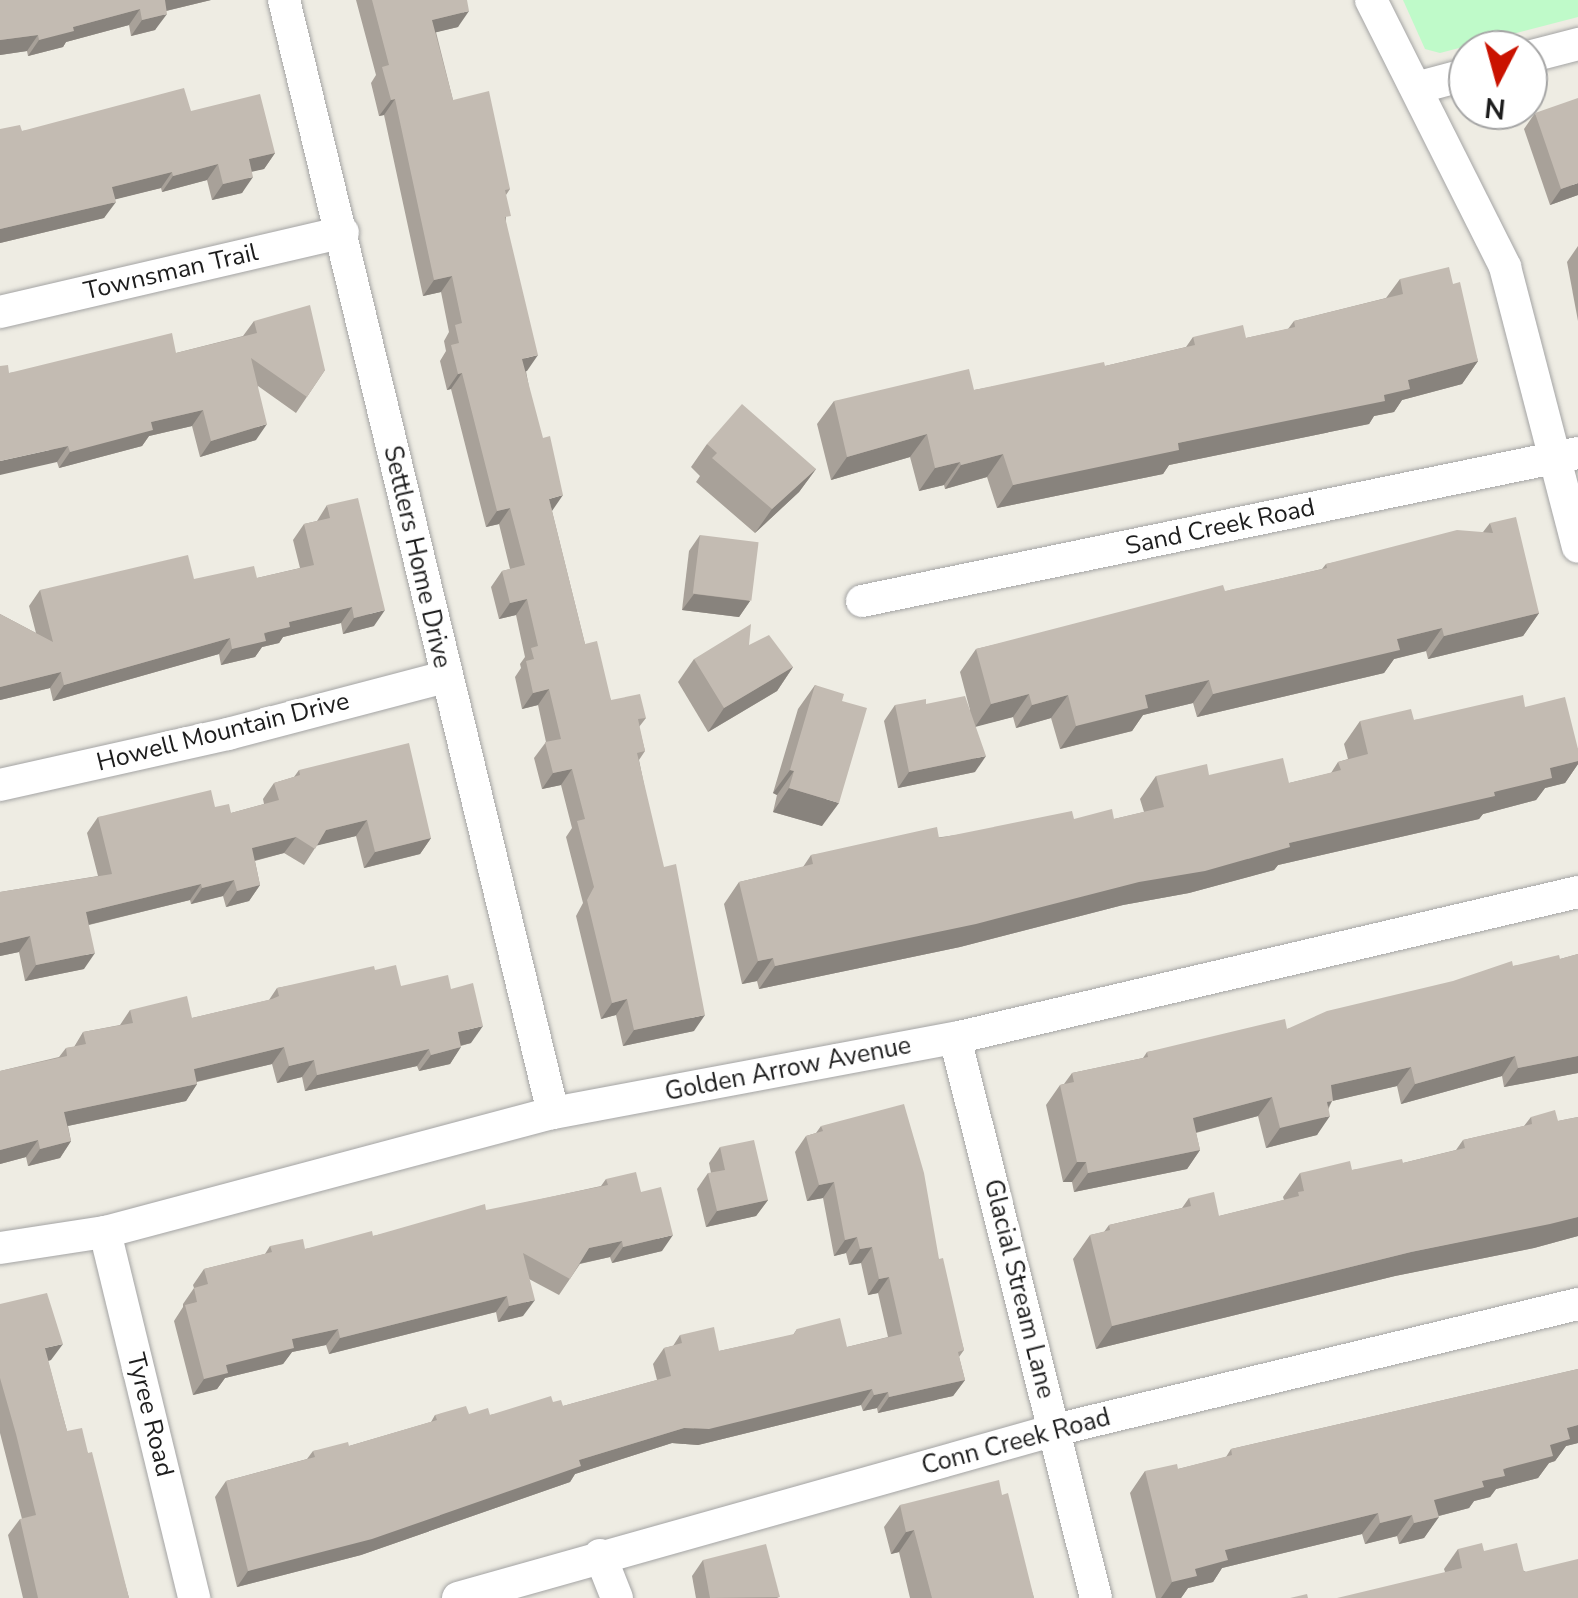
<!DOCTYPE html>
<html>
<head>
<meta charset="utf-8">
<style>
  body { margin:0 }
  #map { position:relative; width:1578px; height:1598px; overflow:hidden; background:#eeece3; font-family:"Nunito Sans",sans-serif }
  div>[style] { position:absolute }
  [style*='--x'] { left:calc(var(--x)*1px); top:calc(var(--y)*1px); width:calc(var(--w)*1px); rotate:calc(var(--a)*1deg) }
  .park>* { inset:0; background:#bffac9 }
  .roads { filter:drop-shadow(0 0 2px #a4a4a4) drop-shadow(0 0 2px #a4a4a4) }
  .minor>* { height:32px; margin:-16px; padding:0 16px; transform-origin:16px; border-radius:16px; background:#fff }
  .wall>* { inset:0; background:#a8a199 }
  .shaded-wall>* { inset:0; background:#88837d }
  .building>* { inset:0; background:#c3bbb2; transform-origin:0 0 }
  span { translate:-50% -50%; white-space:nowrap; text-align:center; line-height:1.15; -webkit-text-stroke:8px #fff; paint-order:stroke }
  .street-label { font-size:25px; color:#1d1d1d }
  .north { position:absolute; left:1448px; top:30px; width:100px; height:100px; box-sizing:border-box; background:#fff; border:2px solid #a5a5a5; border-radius:50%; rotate:186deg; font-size:28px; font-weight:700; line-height:40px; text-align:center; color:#1d1d1d }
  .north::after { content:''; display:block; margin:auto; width:35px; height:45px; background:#ca1200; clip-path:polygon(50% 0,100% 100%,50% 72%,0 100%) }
</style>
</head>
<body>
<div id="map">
  <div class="park">
    <i style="clip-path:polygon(1403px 0,1578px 0,1578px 17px,1440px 53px,1425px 49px)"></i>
  </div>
  <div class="roads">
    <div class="minor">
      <i style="--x:284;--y:0;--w:1145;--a:76.41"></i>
      <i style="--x:1371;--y:0;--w:299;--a:63.3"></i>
      <i style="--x:1505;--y:267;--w:289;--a:75.4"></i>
      <i style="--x:1528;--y:57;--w:52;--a:-14.6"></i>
      <i style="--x:1416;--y:88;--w:54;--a:-15.1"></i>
      <i style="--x:0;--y:312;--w:352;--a:-13.1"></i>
      <i style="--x:862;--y:601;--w:731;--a:-11.68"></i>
      <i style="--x:0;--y:785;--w:234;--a:-12.6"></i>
      <i style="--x:228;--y:734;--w:224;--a:-14.7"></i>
      <i style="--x:955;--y:1038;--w:577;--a:75.87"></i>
      <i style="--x:105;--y:1232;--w:377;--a:76.3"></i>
      <i style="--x:0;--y:1248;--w:106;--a:-8.7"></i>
      <i style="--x:105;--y:1232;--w:464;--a:-14.9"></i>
      <i style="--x:553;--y:1113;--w:409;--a:-10.6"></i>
      <i style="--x:955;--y:1038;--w:640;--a:-13.19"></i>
      <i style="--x:600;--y:1555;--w:46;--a:68.4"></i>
      <i style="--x:458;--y:1598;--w:620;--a:-15.72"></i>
      <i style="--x:1055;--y:1430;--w:538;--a:-13.55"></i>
    </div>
  </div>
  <div class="wall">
    <i style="clip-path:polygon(0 0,211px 0,166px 11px,155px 30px,131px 36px,129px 25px,66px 42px,63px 47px,28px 56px,27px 51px,0 55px)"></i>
    <i style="clip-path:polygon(356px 0,467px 0,458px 27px,436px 32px,453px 100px,510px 189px,506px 195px,506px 223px,527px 371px,526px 371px,552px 511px,585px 644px,611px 700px,646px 718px,639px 727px,645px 751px,639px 760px,694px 1031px,623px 1046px,616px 1015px,601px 1019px,576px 916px,583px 903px,566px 837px,572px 828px,561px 785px,542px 789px,534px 758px,546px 742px,538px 705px,522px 709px,515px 677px,521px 668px,520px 664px,525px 657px,516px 615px,499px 619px,491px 587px,502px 571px,510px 569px,499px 524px,486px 527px,451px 389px,447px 390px,440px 361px,446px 351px,444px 341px,449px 332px,441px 292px,423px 296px,384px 115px,379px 116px,371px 83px,376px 75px)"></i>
    <i style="clip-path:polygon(191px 111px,275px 153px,264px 169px,252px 171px,242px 193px,212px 200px,207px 180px,162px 192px,161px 188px,115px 199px,104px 218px,0 243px,0 129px,22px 131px)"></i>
    <i style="clip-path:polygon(1535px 113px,1578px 195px,1550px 205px,1524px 129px)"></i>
    <i style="clip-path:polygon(1578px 246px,1578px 321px,1567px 262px)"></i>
    <i style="clip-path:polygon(1400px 279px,1453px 284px,1478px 361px,1462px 384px,1402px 400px,1394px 412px,1374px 416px,1369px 424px,1169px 465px,1163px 474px,997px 508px,987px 477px,945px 489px,944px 485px,919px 491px,910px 457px,831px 480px,817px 424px,834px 401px,974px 390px,1105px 366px,1186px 347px,1193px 337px,1246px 338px,1288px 329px,1294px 321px,1386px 298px)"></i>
    <i style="clip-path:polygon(254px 321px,325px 370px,296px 413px,258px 386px,256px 440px,200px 457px,192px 426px,149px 436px,142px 446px,59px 468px,57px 462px,9px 373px,176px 353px,243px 336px)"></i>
    <i style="clip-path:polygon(707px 444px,816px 469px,799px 492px,755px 533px,696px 482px,700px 476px,691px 467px)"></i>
    <i style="clip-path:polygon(327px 505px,374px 626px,343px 634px,341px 623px,283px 637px,279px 643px,262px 647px,255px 657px,221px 665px,219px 654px,53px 701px,50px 688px,0 700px,0 614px,36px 633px,29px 606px,40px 590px,194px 579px,257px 578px,300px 568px,293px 540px,304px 524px,317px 521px)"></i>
    <i style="clip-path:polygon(1490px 523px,1539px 613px,1523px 636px,1428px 659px,1426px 651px,1394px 659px,1384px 673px,1197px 717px,1193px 703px,1143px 715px,1132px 731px,1060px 749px,1051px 718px,1016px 728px,1013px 717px,976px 726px,975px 772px,898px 788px,884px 721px,895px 705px,926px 704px,970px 710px,960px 672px,976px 649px,1322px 569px,1326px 564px,1483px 532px)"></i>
    <i style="clip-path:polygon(700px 535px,750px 601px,739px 617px,682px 610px,689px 551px)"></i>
    <i style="clip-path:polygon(694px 659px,793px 667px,777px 691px,708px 732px,678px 682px)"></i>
    <i style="clip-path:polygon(815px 685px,842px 701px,822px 826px,773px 812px,777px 795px,773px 793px,798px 709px)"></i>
    <i style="clip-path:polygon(1525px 707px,1578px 749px,1578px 764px,1565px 783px,1545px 788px,1536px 800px,1483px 814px,1479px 819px,1278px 865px,1274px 870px,1189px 893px,1123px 905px,960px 947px,759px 989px,757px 981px,742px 984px,724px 904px,739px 882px,803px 867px,811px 855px,1074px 819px,1114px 819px,1144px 812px,1140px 799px,1156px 776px,1209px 775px,1289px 783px,1331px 773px,1338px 762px,1348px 759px,1344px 744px,1360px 721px,1414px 720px)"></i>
    <i style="clip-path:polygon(299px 770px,431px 838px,420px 854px,364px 868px,356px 836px,317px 845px,304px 865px,284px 853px,255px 861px,260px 885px,249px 901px,226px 907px,223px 896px,191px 904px,190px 900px,89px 925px,84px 969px,25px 981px,19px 952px,0 956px,0 892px,98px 876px,87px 833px,98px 817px,215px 807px,231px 813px,264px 804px,263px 799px,274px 783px,294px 777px)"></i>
    <i style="clip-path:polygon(1578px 954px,1578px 1073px,1504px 1087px,1502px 1076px,1401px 1104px,1397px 1086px,1332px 1101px,1317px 1135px,1266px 1148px,1258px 1116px,1196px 1133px,1200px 1150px,1187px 1169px,1074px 1192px,1072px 1182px,1063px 1182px,1046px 1105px,1060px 1085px,1064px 1084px,1072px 1073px,1143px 1058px,1147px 1052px,1287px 1029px,1513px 966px,1560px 959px)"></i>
    <i style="clip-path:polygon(375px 970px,401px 986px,451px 989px,471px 1043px,461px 1046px,450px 1064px,419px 1071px,417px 1066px,305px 1091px,302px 1077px,277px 1083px,272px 1064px,197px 1082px,197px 1084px,186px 1101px,68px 1126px,71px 1141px,60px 1158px,28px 1166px,26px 1157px,0 1164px,0 1071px,59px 1057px,66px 1048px,74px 1047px,83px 1032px,120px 1025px,130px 1010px,192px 1018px,269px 1000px,277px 988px)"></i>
    <i style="clip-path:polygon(1531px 1117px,1558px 1121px,1578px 1117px,1578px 1236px,1534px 1248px,1395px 1276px,1096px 1349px,1073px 1259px,1090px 1235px,1104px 1232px,1109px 1225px,1182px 1208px,1189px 1198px,1219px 1216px,1284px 1200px,1283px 1197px,1300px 1173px,1352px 1170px,1403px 1163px,1456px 1150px,1463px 1140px,1524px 1126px)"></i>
    <i style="clip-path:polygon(821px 1126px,939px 1259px,964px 1350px,959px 1357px,965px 1380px,953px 1396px,878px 1413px,877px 1408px,863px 1411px,861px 1405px,698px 1445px,672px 1443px,575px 1474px,570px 1482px,361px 1555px,237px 1587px,215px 1497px,226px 1481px,307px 1459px,313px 1451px,349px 1446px,431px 1422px,435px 1415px,490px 1415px,553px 1402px,563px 1406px,657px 1380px,653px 1364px,664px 1348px,673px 1346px,680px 1335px,719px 1351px,793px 1335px,797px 1329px,847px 1347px,888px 1337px,878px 1293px,868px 1295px,861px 1263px,849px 1265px,846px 1253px,834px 1256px,823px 1198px,807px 1201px,795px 1152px,806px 1136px,816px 1133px)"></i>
    <i style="clip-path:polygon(720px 1147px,768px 1200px,756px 1216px,706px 1227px,697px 1189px,708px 1173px,711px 1173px,709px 1163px)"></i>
    <i style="clip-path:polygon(606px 1179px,641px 1192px,662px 1251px,612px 1263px,610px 1257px,580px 1264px,559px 1295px,529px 1279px,523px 1316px,498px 1322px,496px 1312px,329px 1354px,326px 1345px,292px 1352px,283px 1364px,225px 1378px,217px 1389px,193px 1395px,174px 1321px,183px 1307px,183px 1304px,194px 1288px,193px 1285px,204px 1269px,265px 1254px,270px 1246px,305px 1249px,373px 1236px,601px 1186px)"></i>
    <i style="clip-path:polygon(0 1304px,51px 1360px,48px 1361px,67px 1431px,88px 1453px,129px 1598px,23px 1598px,8px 1535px,20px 1519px,22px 1519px,0 1433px)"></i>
    <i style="clip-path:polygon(1578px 1369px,1578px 1443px,1566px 1446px,1555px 1461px,1549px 1463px,1538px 1478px,1496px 1489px,1490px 1497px,1474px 1501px,1469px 1508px,1439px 1516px,1424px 1538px,1399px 1544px,1397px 1536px,1365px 1544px,1362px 1534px,1222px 1568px,1213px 1582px,1188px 1588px,1181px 1598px,1156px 1598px,1130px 1493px,1145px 1471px,1178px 1469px,1226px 1457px,1231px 1449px)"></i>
    <i style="clip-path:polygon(1002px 1495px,1034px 1598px,910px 1598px,899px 1552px,891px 1554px,884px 1527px,900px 1505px)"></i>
    <i style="clip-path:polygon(1458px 1549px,1484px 1551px,1578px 1598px,1445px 1572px,1444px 1569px)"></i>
    <i style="clip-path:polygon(703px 1560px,779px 1598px,696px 1598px,692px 1576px)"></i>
  </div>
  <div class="shaded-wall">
    <i style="clip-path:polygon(163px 0,211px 0,153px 14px)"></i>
    <i style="clip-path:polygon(140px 9px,129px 25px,66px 42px,63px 47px,28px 56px,39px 40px,73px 27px)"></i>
    <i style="clip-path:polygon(469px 11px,458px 27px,421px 36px,432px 20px)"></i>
    <i style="clip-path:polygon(167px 14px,155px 30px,131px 36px,142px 20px)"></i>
    <i style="clip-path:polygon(38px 35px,27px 51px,0 55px,0 40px)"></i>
    <i style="clip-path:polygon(395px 99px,384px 115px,379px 116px,391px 100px)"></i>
    <i style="clip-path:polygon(275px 153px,264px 169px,238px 175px,249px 159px)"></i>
    <i style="clip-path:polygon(218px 164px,207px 180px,162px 192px,173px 176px)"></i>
    <i style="clip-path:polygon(172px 172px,161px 188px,101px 203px,112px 187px)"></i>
    <i style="clip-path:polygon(253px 177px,242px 193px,212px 200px,223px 184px)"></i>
    <i style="clip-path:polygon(1578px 183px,1578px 195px,1550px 205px,1561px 189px)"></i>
    <i style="clip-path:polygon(116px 202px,104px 218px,0 243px,0 229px)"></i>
    <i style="clip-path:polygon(452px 276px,441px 292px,423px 296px,434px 280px)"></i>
    <i style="clip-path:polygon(538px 355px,527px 371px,511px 375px,522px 359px)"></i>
    <i style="clip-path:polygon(1478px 361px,1462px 384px,1402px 400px,1394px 412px,1374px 416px,1369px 424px,1169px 465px,1163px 474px,997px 508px,1013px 485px,1178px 443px,1384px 395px,1408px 380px)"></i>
    <i style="clip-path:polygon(462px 373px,451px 389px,447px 390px,458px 374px)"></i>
    <i style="clip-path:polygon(203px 410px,192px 426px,149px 436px,142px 446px,59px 468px,70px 452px,151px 422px)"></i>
    <i style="clip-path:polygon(267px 424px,256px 440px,200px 457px,211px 441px)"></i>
    <i style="clip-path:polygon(927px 434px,910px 457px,831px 480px,847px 457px)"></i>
    <i style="clip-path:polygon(68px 446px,57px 462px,0 475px,0 461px)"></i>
    <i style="clip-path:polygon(1003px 454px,987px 477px,945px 489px,961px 465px)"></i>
    <i style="clip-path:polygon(960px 462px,944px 485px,919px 491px,935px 468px)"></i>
    <i style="clip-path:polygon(816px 469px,799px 492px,755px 533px,772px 509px)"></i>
    <i style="clip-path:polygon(563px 495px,552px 511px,549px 499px)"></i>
    <i style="clip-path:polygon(510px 508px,499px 524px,486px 527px,497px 511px)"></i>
    <i style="clip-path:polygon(694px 594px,750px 601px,739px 617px,682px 610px)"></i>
    <i style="clip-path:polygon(527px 599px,516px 615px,499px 619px,510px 603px)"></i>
    <i style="clip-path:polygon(352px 607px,341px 623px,283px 637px,279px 643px,262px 647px,255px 657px,221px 665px,232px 649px,289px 622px)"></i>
    <i style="clip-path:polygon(385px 610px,374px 626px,343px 634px,354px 618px)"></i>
    <i style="clip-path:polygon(1539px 613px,1523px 636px,1428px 659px,1444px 636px)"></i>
    <i style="clip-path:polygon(1442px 628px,1426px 651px,1394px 659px,1384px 673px,1197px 717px,1213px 694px,1397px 639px)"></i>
    <i style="clip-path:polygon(230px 638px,219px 654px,53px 701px,64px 685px)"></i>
    <i style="clip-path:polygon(793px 667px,777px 691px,708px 732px,724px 708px)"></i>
    <i style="clip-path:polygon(61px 672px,50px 688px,0 700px,0 687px)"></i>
    <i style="clip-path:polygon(1209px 680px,1193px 703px,1143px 715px,1132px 731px,1060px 749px,1076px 726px,1145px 695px)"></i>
    <i style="clip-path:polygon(549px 689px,538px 705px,522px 709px,533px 693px)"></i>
    <i style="clip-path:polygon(1029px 694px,1013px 717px,975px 727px,991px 704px)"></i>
    <i style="clip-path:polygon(1068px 695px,1051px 718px,1016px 728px,1032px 705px)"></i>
    <i style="clip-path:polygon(986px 756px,975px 772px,898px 788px,909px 772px)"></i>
    <i style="clip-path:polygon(1578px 761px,1578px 764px,1565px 783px,1545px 788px,1536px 800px,1483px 814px,1479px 819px,1278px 865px,1274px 870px,1189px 893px,1123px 905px,960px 947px,759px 989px,775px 966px,1289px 843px,1494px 792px,1550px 768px)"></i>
    <i style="clip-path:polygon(572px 769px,561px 785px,542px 789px,553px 773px)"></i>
    <i style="clip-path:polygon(790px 770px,794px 771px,777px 795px,773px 793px)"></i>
    <i style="clip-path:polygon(789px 788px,839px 803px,822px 826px,773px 812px)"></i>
    <i style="clip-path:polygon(367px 820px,356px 836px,315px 846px,326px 830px)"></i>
    <i style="clip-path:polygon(296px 837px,284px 853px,241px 864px,252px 848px)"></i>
    <i style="clip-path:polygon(431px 838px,420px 854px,364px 868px,375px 852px)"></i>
    <i style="clip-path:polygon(234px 880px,223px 896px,191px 904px,202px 888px)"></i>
    <i style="clip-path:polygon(201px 884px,190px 900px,75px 928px,86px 912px)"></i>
    <i style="clip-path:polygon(260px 885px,249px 901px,226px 907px,237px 891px)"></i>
    <i style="clip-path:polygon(30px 936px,19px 952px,0 956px,0 943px)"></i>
    <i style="clip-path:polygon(95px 953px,84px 969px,25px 981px,36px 965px)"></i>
    <i style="clip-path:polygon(773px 958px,757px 981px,742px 984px,758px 961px)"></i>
    <i style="clip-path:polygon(627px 999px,616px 1015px,601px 1019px,612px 1003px)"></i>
    <i style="clip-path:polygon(705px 1015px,694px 1031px,623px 1046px,634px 1030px)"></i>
    <i style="clip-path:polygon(483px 1026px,471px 1043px,446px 1049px,458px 1032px)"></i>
    <i style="clip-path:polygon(284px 1047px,272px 1064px,182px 1085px,194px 1069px)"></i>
    <i style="clip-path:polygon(461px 1047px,450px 1064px,419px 1071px,431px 1055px)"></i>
    <i style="clip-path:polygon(429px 1049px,417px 1066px,305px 1091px,317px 1075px)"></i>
    <i style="clip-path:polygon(1515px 1056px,1502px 1076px,1401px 1104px,1415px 1084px)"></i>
    <i style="clip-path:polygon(1578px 1056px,1578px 1073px,1504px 1087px,1518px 1068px)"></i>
    <i style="clip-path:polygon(314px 1060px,302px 1077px,277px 1083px,289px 1066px)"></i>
    <i style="clip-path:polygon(1411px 1067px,1397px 1086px,1332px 1101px,1321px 1118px,1330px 1116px,1317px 1135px,1266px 1148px,1280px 1128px,1331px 1085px)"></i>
    <i style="clip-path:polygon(197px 1084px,186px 1101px,53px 1129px,64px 1112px)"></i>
    <i style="clip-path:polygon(1272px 1097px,1258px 1116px,1179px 1137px,1193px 1118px)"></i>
    <i style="clip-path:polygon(38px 1140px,26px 1157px,0 1164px,0 1150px)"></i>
    <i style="clip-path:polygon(71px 1141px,60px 1158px,28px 1166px,40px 1149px)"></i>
    <i style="clip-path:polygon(1200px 1150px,1187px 1169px,1074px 1192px,1088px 1173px)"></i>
    <i style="clip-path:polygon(1077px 1162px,1086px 1162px,1072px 1182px,1063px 1182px)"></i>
    <i style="clip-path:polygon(834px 1182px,823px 1198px,807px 1201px,819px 1185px)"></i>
    <i style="clip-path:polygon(768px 1200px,756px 1216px,706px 1227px,717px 1211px)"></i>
    <i style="clip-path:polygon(1578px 1217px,1578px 1236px,1534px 1248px,1395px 1276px,1096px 1349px,1112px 1326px,1411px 1252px)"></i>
    <i style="clip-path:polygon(673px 1235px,662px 1251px,612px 1263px,623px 1247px)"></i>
    <i style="clip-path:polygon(857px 1237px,846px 1253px,834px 1256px,845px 1240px)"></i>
    <i style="clip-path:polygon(622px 1241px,610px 1257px,578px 1264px,589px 1248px)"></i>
    <i style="clip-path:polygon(872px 1247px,861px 1263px,849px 1265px,860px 1249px)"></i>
    <i style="clip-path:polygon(889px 1277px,878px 1293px,868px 1295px,879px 1279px)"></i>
    <i style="clip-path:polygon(507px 1296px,496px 1312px,329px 1354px,340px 1338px)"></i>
    <i style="clip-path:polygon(535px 1300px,523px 1316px,498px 1322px,509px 1306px)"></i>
    <i style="clip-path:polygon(338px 1329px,326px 1345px,292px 1352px,283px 1364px,225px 1378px,217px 1389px,193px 1395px,204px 1379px,226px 1365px,292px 1339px)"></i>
    <i style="clip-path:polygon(63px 1344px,51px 1360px,34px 1364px,45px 1348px)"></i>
    <i style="clip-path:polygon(965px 1380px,953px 1396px,878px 1413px,889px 1397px)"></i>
    <i style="clip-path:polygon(872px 1389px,861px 1405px,698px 1445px,672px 1443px,575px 1474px,570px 1482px,361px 1555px,237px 1587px,248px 1571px,579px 1460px,684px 1428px)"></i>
    <i style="clip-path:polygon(888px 1392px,877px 1408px,863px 1411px,874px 1395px)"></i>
    <i style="clip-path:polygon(1578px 1425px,1578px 1443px,1566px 1446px,1555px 1461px,1549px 1463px,1538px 1478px,1496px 1489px,1490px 1497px,1474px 1501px,1469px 1508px,1419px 1521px,1434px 1500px,1482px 1481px,1550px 1445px,1567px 1428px)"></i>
    <i style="clip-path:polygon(1378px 1513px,1362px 1534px,1222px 1568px,1213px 1582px,1188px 1588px,1181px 1598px,1161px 1598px,1172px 1582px,1225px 1550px)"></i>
    <i style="clip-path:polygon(1412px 1515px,1397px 1536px,1365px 1544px,1380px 1523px)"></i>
    <i style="clip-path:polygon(1439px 1517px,1424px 1538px,1399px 1544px,1414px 1523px)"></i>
    <i style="clip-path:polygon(914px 1530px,899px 1552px,891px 1554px,906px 1532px)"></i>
  </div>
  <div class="building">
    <i style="clip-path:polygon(0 0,165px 0,167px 14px,142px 20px,140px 9px,73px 27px,74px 31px,39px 40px,38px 35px,0 40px)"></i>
    <i style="clip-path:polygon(372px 0,467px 0,469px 11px,432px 20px,453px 100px,489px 91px,510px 189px,505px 190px,511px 216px,505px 217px,538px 355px,522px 359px,543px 438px,550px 436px,563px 495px,549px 499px,585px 644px,597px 641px,611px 700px,640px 694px,646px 718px,638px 719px,645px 751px,637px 753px,664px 867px,676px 864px,705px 1015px,634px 1030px,627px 999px,612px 1003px,587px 900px,594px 887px,577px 821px,585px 819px,572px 769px,553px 773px,545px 742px,561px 739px,549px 689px,533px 693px,526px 661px,534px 659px,531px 648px,538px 646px,527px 599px,510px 603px,502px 571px,525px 565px,510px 508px,497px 511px,462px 373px,458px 374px,451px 345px,459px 343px,455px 325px,462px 323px,452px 276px,434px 280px,395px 99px,391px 100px,382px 67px,389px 65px)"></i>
    <i style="clip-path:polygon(184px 88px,191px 111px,260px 94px,275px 153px,249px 159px,253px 177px,223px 184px,218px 164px,173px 176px,172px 172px,112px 187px,116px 202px,0 229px,0 129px,20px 125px,22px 131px)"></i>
    <i style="clip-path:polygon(1578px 98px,1578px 183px,1561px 189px,1535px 113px)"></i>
    <i style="clip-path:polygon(1449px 267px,1453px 284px,1460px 282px,1478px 361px,1408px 380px,1410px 389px,1384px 395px,1385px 401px,1178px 443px,1179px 450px,1013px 485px,1003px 454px,961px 465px,960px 462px,935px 468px,927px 434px,847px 457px,834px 401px,969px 369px,974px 390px,1104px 362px,1105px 366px,1195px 345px,1193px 337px,1243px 325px,1246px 338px,1295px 327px,1294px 321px,1403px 294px,1400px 279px)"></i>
    <i style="clip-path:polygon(310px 305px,325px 370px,307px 397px,251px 358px,267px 424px,211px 441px,203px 410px,151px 422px,153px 430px,70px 452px,68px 446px,0 461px,0 366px,8px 365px,9px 373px,172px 333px,176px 353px,257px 333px,254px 321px)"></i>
    <i style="clip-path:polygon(742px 404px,816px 469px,772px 509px,712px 458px,717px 453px,707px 444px)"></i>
    <i style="clip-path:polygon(358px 498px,385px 610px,354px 618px,352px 607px,289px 622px,290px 627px,264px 633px,266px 641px,232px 649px,230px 638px,64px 685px,61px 672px,0 687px,0 614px,53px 642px,40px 590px,188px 555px,194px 579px,254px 566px,257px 578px,314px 565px,304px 524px,330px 518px,327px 505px)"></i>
    <i style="clip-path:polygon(1516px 517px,1539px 613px,1444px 636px,1442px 628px,1397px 639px,1400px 650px,1213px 694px,1209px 680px,1145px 695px,1148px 708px,1076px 726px,1068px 695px,1032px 705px,1029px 694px,991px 704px,976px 649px,1223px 585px,1225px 591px,1327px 568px,1326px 564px,1457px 530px,1493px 533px,1490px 523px)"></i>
    <i style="left:700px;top:535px;width:59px;height:59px;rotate:7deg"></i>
    <i style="clip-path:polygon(751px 624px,749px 645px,769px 635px,793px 667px,724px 708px,694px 659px)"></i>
    <i style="clip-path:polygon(815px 685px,844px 694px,842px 701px,867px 708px,839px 803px,789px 788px,794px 771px,790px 770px)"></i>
    <i style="clip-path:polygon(1523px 695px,1525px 707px,1565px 697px,1578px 749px,1578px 761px,1550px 768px,1552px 778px,1494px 792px,1495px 796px,1289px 843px,1290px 847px,1205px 871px,1139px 882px,976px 924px,775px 966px,773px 958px,758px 961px,739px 882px,813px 864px,811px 855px,937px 827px,939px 838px,1072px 811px,1074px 819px,1112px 809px,1114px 819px,1164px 807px,1156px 776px,1207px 764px,1209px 775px,1283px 758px,1289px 783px,1341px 770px,1338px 762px,1368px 754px,1360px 721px,1411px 709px,1414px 720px)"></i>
    <i style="clip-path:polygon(965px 696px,986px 756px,909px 772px,895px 705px,926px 699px,926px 704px)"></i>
    <i style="clip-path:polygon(409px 743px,431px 838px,375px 852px,367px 820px,326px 830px,315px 849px,296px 837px,252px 848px,260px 885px,237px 891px,234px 880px,202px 888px,201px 884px,86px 912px,95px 953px,36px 965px,30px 936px,0 943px,0 892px,112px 874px,98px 817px,211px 790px,215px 807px,229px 804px,231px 813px,279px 800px,274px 783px,300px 775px,299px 770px)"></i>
    <i style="clip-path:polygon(1578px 954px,1578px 1056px,1518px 1068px,1515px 1056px,1415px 1084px,1411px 1067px,1331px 1085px,1333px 1101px,1327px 1102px,1330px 1116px,1280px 1128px,1272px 1097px,1193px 1118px,1200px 1150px,1088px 1173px,1086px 1162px,1077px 1162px,1060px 1085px,1074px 1082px,1072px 1073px,1148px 1057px,1147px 1052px,1285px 1019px,1287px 1029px,1327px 1011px,1453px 981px,1512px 961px,1513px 966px,1559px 955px,1560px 959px)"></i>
    <i style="clip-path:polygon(396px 965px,401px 986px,448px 975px,451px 989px,473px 983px,483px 1026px,458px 1032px,461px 1047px,431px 1055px,429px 1049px,317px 1075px,314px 1060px,289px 1066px,284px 1047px,194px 1069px,197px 1084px,64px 1112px,71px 1141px,40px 1149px,38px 1140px,0 1150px,0 1071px,67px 1056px,66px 1048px,86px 1044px,83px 1032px,133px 1023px,130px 1010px,187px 996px,192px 1018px,272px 999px,279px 996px,277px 988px,374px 966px,375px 970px)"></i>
    <i style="clip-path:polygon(904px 1104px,924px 1173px,939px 1259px,943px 1258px,964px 1350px,958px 1352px,965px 1380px,889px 1397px,888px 1392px,874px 1395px,872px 1389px,709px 1429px,684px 1428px,579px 1460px,581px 1466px,372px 1539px,248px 1571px,226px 1481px,315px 1457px,313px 1451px,348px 1442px,349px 1446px,437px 1420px,435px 1415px,466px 1406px,469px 1414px,488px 1408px,490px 1415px,551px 1396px,553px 1402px,561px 1400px,563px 1406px,671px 1376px,664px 1348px,682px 1343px,680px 1335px,714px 1327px,719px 1351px,794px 1334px,797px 1329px,840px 1318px,847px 1347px,902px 1334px,889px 1277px,879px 1279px,872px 1247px,860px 1249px,857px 1237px,845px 1240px,834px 1182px,819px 1185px,806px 1136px,823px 1131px,821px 1126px)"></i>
    <i style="clip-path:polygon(1555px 1110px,1558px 1121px,1578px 1117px,1578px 1217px,1550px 1224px,1411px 1252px,1112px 1326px,1090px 1235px,1110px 1230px,1109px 1225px,1191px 1206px,1189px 1198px,1214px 1192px,1219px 1216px,1299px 1196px,1298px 1192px,1304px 1191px,1300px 1173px,1350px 1161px,1352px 1170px,1402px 1159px,1403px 1163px,1465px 1148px,1463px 1140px,1532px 1124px,1531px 1117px)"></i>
    <i style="clip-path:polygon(754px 1140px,768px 1200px,717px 1211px,708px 1173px,725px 1170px,720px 1147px)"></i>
    <i style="clip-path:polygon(636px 1172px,641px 1192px,661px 1187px,673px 1235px,623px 1247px,622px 1241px,589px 1248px,570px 1279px,523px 1253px,535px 1300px,509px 1306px,507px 1296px,340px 1338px,338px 1329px,292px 1339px,294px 1348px,226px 1365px,228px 1373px,204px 1379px,185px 1305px,197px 1302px,194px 1288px,208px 1284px,204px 1269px,272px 1252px,270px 1246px,303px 1239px,305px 1249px,372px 1231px,373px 1236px,485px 1204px,486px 1210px,608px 1185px,606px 1179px)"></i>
    <i style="clip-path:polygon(47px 1293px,63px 1344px,45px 1348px,67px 1431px,82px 1428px,88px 1453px,92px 1452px,129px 1598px,38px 1598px,20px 1519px,36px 1515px,16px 1434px,0 1378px,0 1304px)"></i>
    <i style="clip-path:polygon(1578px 1369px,1578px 1425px,1567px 1428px,1570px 1439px,1550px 1445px,1553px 1456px,1503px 1469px,1505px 1476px,1482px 1481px,1484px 1487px,1434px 1500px,1439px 1517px,1414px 1523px,1412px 1515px,1380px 1523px,1378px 1513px,1225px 1550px,1228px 1560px,1195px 1569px,1197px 1576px,1172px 1582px,1145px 1471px,1177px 1464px,1178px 1469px,1232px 1455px,1231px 1449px)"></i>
    <i style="clip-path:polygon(999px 1480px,1002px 1495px,1008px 1493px,1034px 1598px,932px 1598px,914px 1530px,906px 1532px,900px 1505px)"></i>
    <i style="clip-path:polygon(1482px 1543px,1484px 1551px,1517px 1543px,1524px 1572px,1578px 1559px,1578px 1598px,1337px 1598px,1462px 1568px,1458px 1549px)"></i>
    <i style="clip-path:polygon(766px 1544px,780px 1597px,710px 1598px,703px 1560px)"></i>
    <i style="clip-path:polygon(1307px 1594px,1308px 1598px,1290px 1598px)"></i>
  </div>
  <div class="street-label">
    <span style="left:171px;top:272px;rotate:-13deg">Townsman Trail</span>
    <span style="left:1220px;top:527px;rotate:-12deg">Sand Creek Road</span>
    <span style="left:417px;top:557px;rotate:77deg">Settlers Home Drive</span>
    <span style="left:223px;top:732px;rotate:-14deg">Howell Mountain Drive</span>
    <span style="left:788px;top:1069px;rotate:-11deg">Golden Arrow Avenue</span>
    <span style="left:1019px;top:1289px;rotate:76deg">Glacial Stream Lane</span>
    <span style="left:150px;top:1415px;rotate:76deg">Tyree Road</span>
    <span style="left:1016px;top:1442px;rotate:-15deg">Conn Creek Road</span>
  </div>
  <div class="north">N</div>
</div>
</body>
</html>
